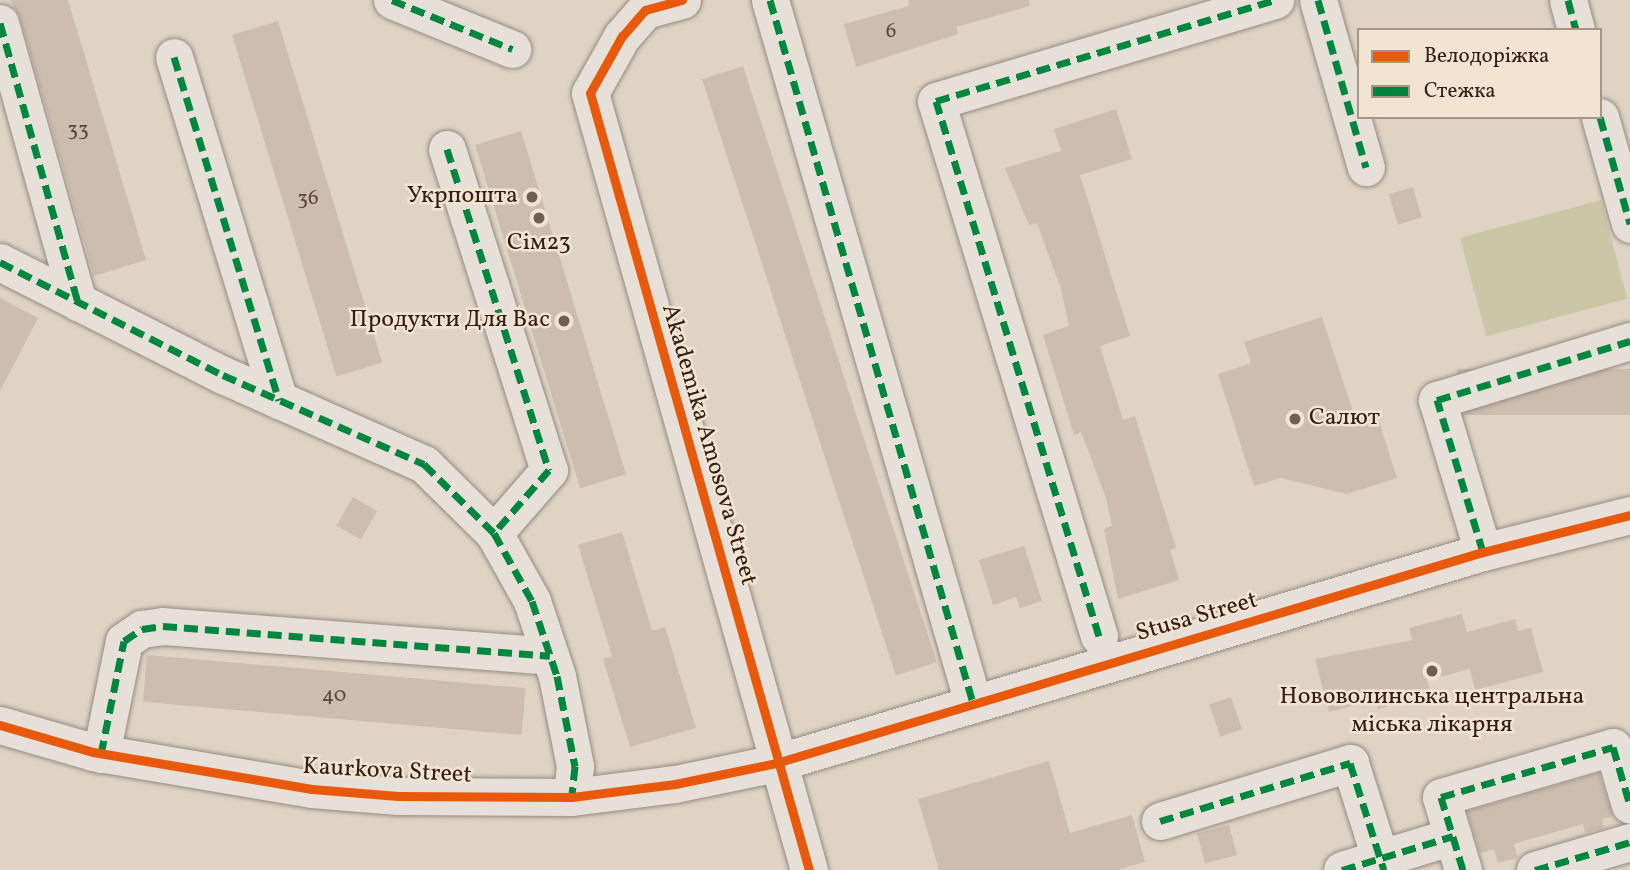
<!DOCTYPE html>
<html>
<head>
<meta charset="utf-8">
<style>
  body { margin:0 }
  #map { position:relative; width:1630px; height:870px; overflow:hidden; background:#dfd4c4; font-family:Vollkorn,serif }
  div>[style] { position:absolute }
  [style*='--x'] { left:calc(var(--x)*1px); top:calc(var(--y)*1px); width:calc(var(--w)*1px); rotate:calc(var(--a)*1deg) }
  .green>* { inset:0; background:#cac7a6; transform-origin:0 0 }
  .building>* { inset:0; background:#ccbdaf; transform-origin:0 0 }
  .roads { filter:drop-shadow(0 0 2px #948b80) drop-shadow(0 0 2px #948b80) }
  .minor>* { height:37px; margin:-18.5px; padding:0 18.5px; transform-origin:18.5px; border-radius:18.5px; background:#e6e0d8 }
  .quiet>* { height:7px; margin-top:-3.5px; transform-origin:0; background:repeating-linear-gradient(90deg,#00873e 0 14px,transparent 0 21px) }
  .cycleway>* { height:9px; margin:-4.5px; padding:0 4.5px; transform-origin:4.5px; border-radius:4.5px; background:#e8590c }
  .dots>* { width:19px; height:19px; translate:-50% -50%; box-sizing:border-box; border:4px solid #f2e4d1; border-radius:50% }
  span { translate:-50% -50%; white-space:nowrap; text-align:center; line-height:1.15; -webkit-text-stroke:5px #f2e4d1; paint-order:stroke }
  .number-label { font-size:21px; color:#59473c }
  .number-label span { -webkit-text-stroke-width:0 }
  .poi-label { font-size:24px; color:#332015 }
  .right { translate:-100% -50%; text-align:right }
  .left { translate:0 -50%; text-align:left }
  .street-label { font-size:24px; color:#332015 }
  .legend { position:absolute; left:1357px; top:28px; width:245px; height:91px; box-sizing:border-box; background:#f2e4d1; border:2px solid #a69686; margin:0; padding:9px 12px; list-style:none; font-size:21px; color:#332015 }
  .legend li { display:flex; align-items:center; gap:14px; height:35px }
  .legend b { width:35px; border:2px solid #a69686 }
</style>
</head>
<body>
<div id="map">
  <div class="green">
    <i style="left:1601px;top:200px;width:102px;height:146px;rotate:75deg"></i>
  </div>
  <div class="building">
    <i style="clip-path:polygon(10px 0,68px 0,146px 260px,94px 276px,20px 17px)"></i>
    <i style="clip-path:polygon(908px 0,1029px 0,1030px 6px,956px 27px,958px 34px,856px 67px,844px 24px,909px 6px)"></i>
    <i style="left:278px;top:21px;width:357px;height:48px;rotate:73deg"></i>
    <i style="left:743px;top:66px;width:627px;height:43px;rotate:72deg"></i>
    <i style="clip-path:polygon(1116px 109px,1132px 159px,1080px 175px,1130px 336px,1100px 346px,1123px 420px,1135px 416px,1176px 548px,1170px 550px,1179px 580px,1118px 599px,1104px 529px,1112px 526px,1106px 498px,1081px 432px,1074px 435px,1043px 335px,1069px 326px,1061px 289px,1037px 223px,1029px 225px,1005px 168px,1061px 151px,1054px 129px)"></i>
    <i style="left:521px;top:131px;width:359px;height:48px;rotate:73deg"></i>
    <i style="left:1413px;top:187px;width:32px;height:25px;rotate:74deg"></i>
    <i style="clip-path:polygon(0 298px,38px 318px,0 391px)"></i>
    <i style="clip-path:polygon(1322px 317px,1356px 421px,1377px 415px,1397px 478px,1347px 494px,1281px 478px,1254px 486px,1218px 374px,1251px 363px,1244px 342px)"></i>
    <i style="left:1630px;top:369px;width:46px;height:173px;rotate:90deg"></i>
    <i style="left:353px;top:497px;width:28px;height:33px;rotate:30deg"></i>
    <i style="clip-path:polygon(622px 532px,652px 631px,665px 627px,696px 728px,630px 747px,603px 659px,612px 656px,578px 545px)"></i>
    <i style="clip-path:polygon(1024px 546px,1042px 601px,1020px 608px,1016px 597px,993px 605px,979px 560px)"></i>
    <i style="clip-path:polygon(1462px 614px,1467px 632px,1515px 619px,1518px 631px,1531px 628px,1543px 672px,1475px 690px,1470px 669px,1427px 680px,1431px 695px,1378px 709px,1375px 700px,1329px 712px,1315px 659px,1412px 640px,1409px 628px)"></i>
    <i style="left:147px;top:655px;width:380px;height:47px;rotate:5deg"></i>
    <i style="left:1231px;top:697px;width:34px;height:23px;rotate:71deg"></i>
    <i style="clip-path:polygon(1049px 761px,1070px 833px,1132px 815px,1145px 862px,1117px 870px,939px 870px,918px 799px)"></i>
    <i style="clip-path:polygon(1599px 773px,1613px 816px,1602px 819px,1604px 828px,1585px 833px,1583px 824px,1514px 844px,1518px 858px,1498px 863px,1494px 849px,1480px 853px,1467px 811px)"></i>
    <i style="left:1229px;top:825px;width:31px;height:33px;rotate:75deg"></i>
  </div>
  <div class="roads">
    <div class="minor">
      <i style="--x:392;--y:0;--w:130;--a:22.2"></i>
      <i style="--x:682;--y:0;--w:38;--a:165"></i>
      <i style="--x:645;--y:10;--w:35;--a:131"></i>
      <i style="--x:622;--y:36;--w:65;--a:119.3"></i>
      <i style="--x:590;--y:93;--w:807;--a:74.26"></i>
      <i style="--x:770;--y:0;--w:732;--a:73.89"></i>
      <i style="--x:1318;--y:0;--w:174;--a:74"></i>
      <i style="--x:1568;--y:0;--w:31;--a:75"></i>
      <i style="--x:0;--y:23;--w:290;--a:74.4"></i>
      <i style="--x:174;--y:57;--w:359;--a:73"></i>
      <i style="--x:1600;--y:117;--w:111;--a:74.3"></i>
      <i style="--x:447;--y:149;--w:337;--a:72.4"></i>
      <i style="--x:549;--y:470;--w:84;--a:131.1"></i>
      <i style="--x:0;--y:262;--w:250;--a:26.9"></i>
      <i style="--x:223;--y:375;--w:220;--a:23.9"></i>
      <i style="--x:424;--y:464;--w:98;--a:44.6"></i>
      <i style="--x:494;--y:533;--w:78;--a:60.8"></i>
      <i style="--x:532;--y:601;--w:79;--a:71.6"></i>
      <i style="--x:557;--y:676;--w:92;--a:78.7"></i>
      <i style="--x:575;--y:766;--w:31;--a:96"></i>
      <i style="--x:1483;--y:552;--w:159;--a:-106.8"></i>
      <i style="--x:1437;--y:400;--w:202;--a:-17"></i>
      <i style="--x:1099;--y:636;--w:559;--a:-106.94"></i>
      <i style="--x:936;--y:101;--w:354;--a:-16.6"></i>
      <i style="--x:0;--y:725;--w:97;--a:16.2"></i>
      <i style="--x:93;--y:752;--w:222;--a:9.6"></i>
      <i style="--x:312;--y:789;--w:86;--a:4.7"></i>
      <i style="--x:398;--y:796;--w:174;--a:0.3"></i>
      <i style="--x:572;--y:797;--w:104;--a:-7.2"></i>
      <i style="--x:675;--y:784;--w:103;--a:-11.7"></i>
      <i style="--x:776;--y:763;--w:738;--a:-16.62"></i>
      <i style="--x:1483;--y:552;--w:152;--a:-14.1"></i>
      <i style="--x:101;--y:754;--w:115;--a:-78.5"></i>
      <i style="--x:124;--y:641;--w:22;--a:-34"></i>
      <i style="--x:142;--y:629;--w:21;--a:-8"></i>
      <i style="--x:163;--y:626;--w:388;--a:4.4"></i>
      <i style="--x:1160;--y:821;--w:199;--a:-17"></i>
      <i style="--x:1350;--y:763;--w:112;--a:72.4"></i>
      <i style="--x:1342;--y:870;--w:116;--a:-17"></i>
      <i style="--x:1463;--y:870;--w:76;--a:-106.8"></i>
      <i style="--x:1441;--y:797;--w:179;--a:-16.2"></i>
      <i style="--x:1613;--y:747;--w:60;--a:73.7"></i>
      <i style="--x:1535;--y:870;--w:99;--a:-16.4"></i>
    </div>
  </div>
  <div class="quiet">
    <i style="--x:392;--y:0;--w:130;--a:22.2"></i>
    <i style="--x:770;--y:0;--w:732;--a:73.89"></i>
    <i style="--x:1318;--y:0;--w:174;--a:74"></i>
    <i style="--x:1568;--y:0;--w:31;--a:75"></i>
    <i style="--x:0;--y:23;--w:290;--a:74.4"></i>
    <i style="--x:174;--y:57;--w:359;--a:73"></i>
    <i style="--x:1600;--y:117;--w:111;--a:74.3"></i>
    <i style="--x:447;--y:149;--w:337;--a:72.4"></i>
    <i style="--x:549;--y:470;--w:84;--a:131.1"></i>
    <i style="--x:0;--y:262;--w:250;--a:26.9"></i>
    <i style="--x:223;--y:375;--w:220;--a:23.9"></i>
    <i style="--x:424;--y:464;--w:98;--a:44.6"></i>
    <i style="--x:494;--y:533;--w:78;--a:60.8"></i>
    <i style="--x:532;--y:601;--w:79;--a:71.6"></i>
    <i style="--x:557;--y:676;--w:92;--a:78.7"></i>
    <i style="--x:575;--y:766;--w:31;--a:96"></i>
    <i style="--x:1483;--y:552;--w:159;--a:-106.8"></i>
    <i style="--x:1437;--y:400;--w:202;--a:-17"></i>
    <i style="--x:1099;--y:636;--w:559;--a:-106.94"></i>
    <i style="--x:936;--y:101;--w:354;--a:-16.6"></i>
    <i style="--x:101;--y:754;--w:115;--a:-78.5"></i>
    <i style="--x:124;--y:641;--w:22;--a:-34"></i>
    <i style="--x:142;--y:629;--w:21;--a:-8"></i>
    <i style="--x:163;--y:626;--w:388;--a:4.4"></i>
    <i style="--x:1160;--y:821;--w:199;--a:-17"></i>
    <i style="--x:1350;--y:763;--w:112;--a:72.4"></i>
    <i style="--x:1342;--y:870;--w:116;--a:-17"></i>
    <i style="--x:1463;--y:870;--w:76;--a:-106.8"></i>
    <i style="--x:1441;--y:797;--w:179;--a:-16.2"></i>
    <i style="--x:1613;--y:747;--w:60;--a:73.7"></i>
    <i style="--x:1535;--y:870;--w:99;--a:-16.4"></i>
  </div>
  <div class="cycleway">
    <i style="--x:682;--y:0;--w:38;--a:165"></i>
    <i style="--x:645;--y:10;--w:35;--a:131"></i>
    <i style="--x:622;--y:36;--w:65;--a:119.3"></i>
    <i style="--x:590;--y:93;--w:807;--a:74.26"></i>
    <i style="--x:0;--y:725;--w:97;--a:16.2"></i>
    <i style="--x:93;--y:752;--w:222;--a:9.6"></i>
    <i style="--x:312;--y:789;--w:86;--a:4.7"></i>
    <i style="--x:398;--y:796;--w:174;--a:0.3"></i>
    <i style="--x:572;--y:797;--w:104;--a:-7.2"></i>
    <i style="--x:675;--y:784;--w:103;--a:-11.7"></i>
    <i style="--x:776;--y:763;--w:738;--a:-16.62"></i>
    <i style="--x:1483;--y:552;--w:152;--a:-14.1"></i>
  </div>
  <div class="dots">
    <i style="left:532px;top:197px;background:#6f5f52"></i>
    <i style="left:539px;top:218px;background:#6f5f52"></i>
    <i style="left:564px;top:321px;background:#6f5f52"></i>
    <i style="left:1295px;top:419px;background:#6f5f52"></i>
    <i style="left:1432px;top:671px;background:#6f5f52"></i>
  </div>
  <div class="number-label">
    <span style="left:891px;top:32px">6</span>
    <span style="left:78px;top:130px">33</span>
    <span style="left:308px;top:199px">36</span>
    <span style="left:334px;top:696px">40</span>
  </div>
  <div class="poi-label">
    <span class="right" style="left:518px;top:197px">Укрпошта</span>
    <span style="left:539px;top:244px">Сім23</span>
    <span class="right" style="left:550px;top:321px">Продукти Для Вас</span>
    <span class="left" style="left:1309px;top:419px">Салют</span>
    <span style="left:1432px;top:712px">Нововолинська центральна<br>міська лікарня</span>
  </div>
  <div class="street-label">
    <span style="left:708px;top:445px;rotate:74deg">Akademika Amosova Street</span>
    <span style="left:1197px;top:618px;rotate:-16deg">Stusa Street</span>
    <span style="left:387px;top:772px;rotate:3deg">Kaurkova Street</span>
  </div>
  <ul class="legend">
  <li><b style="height:9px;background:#e8590c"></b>Велодоріжка</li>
  <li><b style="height:9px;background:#00873e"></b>Стежка</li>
  </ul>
</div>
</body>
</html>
